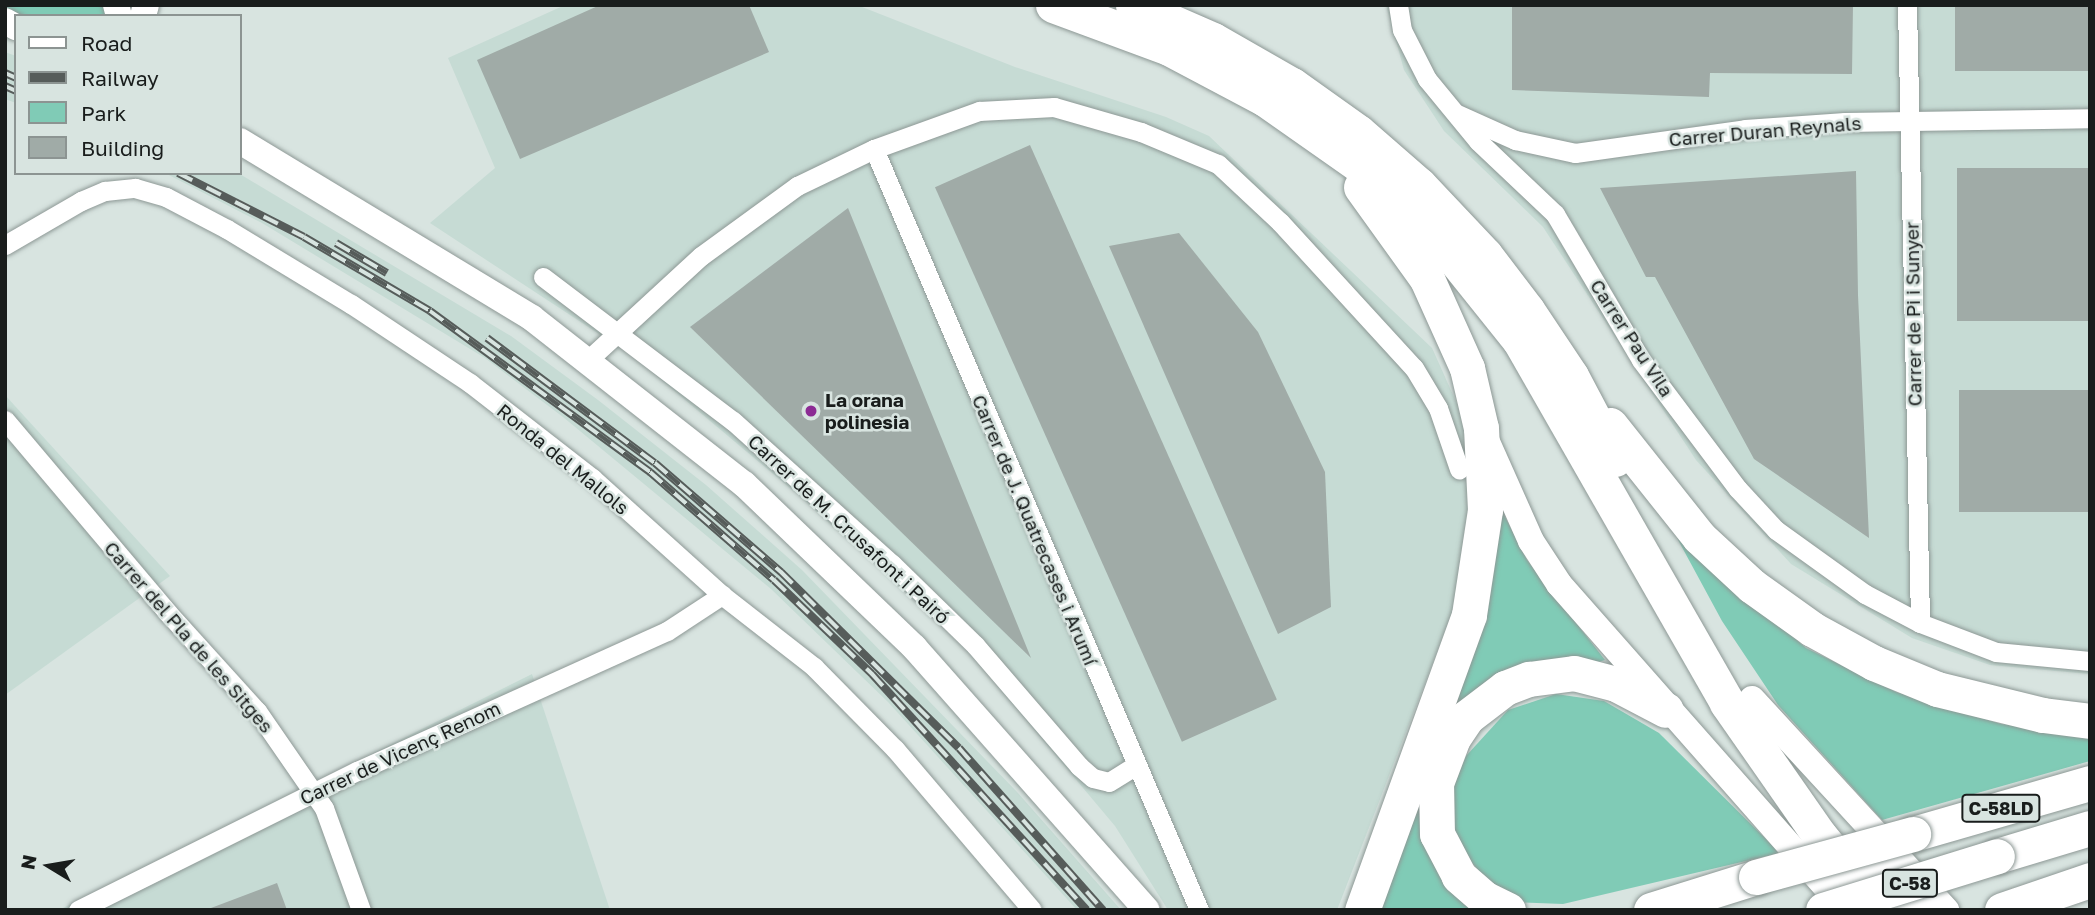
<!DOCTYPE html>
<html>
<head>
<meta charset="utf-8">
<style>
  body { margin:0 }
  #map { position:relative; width:2095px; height:915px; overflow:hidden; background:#d8e4e0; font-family:"Golos Text",sans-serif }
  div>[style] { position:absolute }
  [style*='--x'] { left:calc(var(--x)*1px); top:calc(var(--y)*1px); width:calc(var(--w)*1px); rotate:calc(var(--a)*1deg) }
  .built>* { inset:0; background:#c6dbd4 }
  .green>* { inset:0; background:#80cbb6 }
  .building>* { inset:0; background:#a0aba7; transform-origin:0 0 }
  .roads { filter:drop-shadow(0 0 2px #8d9895) drop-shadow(0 0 2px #8d9895) }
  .street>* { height:19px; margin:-9.5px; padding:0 9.5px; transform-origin:9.5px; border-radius:9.5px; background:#fff }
  .secondary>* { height:26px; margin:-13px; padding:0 13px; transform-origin:13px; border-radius:13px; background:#fff }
  .highway>* { height:35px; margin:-17.5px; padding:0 17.5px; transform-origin:17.5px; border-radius:17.5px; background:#fff }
  .rail>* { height:8px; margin-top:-4px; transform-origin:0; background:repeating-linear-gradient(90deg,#d8e4e0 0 16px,#565c5a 0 32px); box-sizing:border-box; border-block:2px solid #565c5a }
  .bridges { filter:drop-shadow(0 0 2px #8d9895) drop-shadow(0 0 2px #8d9895) }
  .highway-bridge>* { height:35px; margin:-17.5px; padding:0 17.5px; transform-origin:17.5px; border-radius:17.5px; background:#fff }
  .dots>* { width:19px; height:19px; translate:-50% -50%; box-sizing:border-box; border:4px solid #d8e4e0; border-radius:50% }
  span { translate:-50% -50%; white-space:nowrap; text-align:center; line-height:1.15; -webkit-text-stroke:5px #d8e4e0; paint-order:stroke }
  .shield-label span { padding:2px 5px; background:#d8e4e0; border:2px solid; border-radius:5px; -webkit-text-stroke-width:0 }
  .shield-label { font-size:18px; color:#191d1c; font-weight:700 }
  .street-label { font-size:19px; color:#191d1c }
  .poi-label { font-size:19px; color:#191d1c; font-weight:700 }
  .left { translate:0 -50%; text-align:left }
  .frame { position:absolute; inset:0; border:7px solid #191d1c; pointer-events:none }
  .legend { position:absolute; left:14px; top:14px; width:228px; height:161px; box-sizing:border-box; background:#d8e4e0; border:2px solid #8c9492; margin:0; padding:9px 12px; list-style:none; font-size:21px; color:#191d1c }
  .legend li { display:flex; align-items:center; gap:14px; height:35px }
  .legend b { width:35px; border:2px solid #8c9492 }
  .north { position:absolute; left:14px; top:831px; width:70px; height:70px; -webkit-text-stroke:5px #d8e4e0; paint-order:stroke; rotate:281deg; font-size:19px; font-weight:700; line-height:28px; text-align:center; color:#191d1c }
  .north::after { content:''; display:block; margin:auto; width:24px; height:32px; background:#191d1c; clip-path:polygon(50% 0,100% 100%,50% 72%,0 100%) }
</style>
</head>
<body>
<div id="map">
  <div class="built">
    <i style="clip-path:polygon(565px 5px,857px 5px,1015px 67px,1166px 117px,1209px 136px,1432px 348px,1467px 426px,1472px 519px,1454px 608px,1337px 910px,1168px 910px,1115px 826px,962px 644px,803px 499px,634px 357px,430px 223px,495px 168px,448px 58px)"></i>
    <i style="clip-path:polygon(1386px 5px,2090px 5px,2090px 674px,1990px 665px,1912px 638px,1791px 564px,1696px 460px,1543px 227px,1444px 131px,1404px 70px)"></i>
    <i style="clip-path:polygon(5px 52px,16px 56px,16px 103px,5px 99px)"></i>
    <i style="clip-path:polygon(165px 173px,238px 173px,511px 336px,598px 400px,706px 485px,802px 570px,1018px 793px,1121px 910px,1077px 910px,888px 702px,771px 589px,563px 417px,485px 358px,262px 223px)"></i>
    <i style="clip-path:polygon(5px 395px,170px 576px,5px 695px)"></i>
    <i style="clip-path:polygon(532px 674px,610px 910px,59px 910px)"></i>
  </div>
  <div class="green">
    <i style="clip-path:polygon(5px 5px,107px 5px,109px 16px,16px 16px,5px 14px)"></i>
    <i style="clip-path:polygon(1499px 505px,1527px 560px,1605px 660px,1452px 707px)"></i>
    <i style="clip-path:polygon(1677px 538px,1806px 648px,1896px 692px,2001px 724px,2090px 735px,2090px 761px,1882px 820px,1778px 705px,1722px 621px)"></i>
    <i style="clip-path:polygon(1556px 694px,1604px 701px,1659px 733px,1780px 853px,1563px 904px,1515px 902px,1486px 881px,1453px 837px,1447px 801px,1466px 756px,1508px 710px)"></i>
    <i style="clip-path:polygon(1420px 792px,1487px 910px,1376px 910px)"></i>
  </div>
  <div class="building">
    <i style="clip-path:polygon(600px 5px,749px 5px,769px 52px,520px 159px,477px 60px)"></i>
    <i style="clip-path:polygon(1512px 5px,1853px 5px,1852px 74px,1710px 73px,1709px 97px,1512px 90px)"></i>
    <i style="left:1955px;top:5px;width:135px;height:66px"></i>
    <i style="left:1030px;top:145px;width:607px;height:104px;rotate:66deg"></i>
    <i style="left:2090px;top:168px;width:153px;height:133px;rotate:90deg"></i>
    <i style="clip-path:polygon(1856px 171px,1858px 295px,1869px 538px,1754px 459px,1655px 277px,1646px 277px,1600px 188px)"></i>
    <i style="clip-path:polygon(848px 208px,1031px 658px,690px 327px)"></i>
    <i style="clip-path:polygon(1179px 233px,1258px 332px,1325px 472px,1331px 607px,1278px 634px,1109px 246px)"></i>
    <i style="left:2090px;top:390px;width:122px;height:131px;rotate:90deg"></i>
    <i style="clip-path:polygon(277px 883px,287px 910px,211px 910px,211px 908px)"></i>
  </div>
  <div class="roads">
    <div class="street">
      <i style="--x:1398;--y:5;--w:25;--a:81"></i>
      <i style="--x:1402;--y:30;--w:55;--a:63"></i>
      <i style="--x:1427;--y:79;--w:80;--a:50.6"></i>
      <i style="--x:1478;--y:141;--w:106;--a:43.5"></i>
      <i style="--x:1555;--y:214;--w:169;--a:59.5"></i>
      <i style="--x:1641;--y:360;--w:161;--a:53.1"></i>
      <i style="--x:1738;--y:489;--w:56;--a:47.2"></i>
      <i style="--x:1776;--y:530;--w:110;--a:35.7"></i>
      <i style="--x:1865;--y:594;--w:62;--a:27.8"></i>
      <i style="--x:1920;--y:623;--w:81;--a:20.9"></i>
      <i style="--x:1996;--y:652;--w:94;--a:5.5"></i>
      <i style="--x:1907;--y:5;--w:618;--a:88.79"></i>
      <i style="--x:1457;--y:114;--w:64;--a:24.1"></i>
      <i style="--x:1515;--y:140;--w:61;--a:12.2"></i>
      <i style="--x:1575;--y:153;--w:172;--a:-8"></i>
      <i style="--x:1745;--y:129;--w:100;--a:-4"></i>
      <i style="--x:1845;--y:122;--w:245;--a:-0.9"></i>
      <i style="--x:874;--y:149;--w:827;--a:66.87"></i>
      <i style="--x:5;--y:245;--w:88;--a:-30.1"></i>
      <i style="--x:81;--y:201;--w:26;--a:-23"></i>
      <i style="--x:105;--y:191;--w:30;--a:-6"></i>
      <i style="--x:135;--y:188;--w:32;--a:16"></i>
      <i style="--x:166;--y:197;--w:69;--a:27.7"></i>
      <i style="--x:227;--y:229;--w:145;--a:31.2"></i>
      <i style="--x:351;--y:304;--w:143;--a:33.6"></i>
      <i style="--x:470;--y:383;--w:155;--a:37.9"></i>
      <i style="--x:592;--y:478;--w:175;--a:42"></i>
      <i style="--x:722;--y:595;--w:117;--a:38"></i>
      <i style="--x:814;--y:667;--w:115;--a:45.4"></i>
      <i style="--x:895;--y:749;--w:211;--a:49.6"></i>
      <i style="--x:543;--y:277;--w:238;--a:37.2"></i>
      <i style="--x:733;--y:421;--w:214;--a:42"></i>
      <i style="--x:892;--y:564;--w:116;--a:44.3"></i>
      <i style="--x:975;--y:645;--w:160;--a:49.3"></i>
      <i style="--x:1079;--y:766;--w:18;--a:41"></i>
      <i style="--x:1093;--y:778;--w:16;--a:14"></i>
      <i style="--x:1109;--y:782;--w:31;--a:-32"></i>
      <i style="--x:589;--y:359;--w:152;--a:-42.6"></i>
      <i style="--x:701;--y:256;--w:119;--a:-36.1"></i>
      <i style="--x:797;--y:186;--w:85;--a:-25.7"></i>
      <i style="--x:874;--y:149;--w:112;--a:-19.9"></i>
      <i style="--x:979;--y:111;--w:75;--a:-3.1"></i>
      <i style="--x:1054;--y:107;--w:91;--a:16"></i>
      <i style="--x:1141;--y:132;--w:83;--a:22.6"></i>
      <i style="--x:1218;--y:164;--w:85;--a:43.1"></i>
      <i style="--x:1280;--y:222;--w:198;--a:47.5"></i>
      <i style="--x:1414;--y:368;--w:47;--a:59"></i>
      <i style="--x:1438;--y:408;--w:65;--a:71"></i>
      <i style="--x:5;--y:420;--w:253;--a:49.8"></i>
      <i style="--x:168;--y:613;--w:132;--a:47.8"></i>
      <i style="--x:257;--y:711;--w:118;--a:55.4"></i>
      <i style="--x:324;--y:808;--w:109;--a:70.1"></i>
      <i style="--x:78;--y:910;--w:312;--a:-26.5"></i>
      <i style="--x:357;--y:771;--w:340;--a:-24.3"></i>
      <i style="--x:667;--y:631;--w:66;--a:-33.2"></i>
    </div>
    <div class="secondary">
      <i style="--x:116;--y:5;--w:11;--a:75"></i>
      <i style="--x:143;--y:16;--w:11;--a:-75"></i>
      <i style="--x:5;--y:21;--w:13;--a:29"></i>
      <i style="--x:240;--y:141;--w:341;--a:31.2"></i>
      <i style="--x:532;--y:318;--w:269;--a:38.1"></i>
      <i style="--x:744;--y:484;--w:236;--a:43.8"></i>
      <i style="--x:914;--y:647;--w:351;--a:48.5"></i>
      <i style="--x:1487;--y:442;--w:108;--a:66"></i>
      <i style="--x:1531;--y:541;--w:51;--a:56.9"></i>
      <i style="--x:1559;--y:584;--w:434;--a:48.6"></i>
      <i style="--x:1752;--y:699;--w:287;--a:47.4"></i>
    </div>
    <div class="highway">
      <i style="--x:1053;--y:5;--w:124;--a:20.3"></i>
      <i style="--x:1169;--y:48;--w:109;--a:28"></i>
      <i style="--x:1265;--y:99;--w:113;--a:35"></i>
      <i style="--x:1358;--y:164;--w:106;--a:42.7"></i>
      <i style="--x:1436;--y:236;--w:134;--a:51.3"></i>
      <i style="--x:1520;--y:341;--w:417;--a:60.2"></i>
      <i style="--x:1727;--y:703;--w:161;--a:55.1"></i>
      <i style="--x:1819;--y:835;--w:97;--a:50.4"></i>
      <i style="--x:1133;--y:5;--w:87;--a:23.6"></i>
      <i style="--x:1213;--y:40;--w:91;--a:29.7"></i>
      <i style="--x:1292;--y:85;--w:81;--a:35.5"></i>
      <i style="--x:1358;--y:132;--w:81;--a:41"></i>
      <i style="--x:1419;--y:185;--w:96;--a:46.7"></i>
      <i style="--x:1485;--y:255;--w:69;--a:52.6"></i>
      <i style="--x:1527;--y:310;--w:79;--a:56.3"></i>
      <i style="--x:1571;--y:376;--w:94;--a:62.1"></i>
      <i style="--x:1361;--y:187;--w:113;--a:54.3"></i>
      <i style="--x:1427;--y:279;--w:98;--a:65.8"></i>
      <i style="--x:1467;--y:368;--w:62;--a:76.9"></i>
      <i style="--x:1481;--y:428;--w:82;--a:87.2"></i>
      <i style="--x:1485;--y:510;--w:106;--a:98.7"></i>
      <i style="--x:1469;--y:615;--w:314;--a:109.9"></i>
      <i style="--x:1610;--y:425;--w:143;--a:51.5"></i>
      <i style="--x:1699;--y:537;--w:72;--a:42.8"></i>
      <i style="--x:1752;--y:586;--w:74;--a:35.6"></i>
      <i style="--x:1812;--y:629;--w:71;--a:28.7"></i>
      <i style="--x:1874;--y:663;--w:68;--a:22.4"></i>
      <i style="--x:1937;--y:689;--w:109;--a:13.8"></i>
      <i style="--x:2043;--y:715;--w:47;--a:7.3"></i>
      <i style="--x:1913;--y:834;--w:184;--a:-16.1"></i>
      <i style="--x:1997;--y:856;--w:97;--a:-16.8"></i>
      <i style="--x:1876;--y:868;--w:56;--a:48.6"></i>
      <i style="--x:1508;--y:910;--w:25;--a:-154"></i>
      <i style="--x:1485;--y:899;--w:35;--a:-139"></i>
      <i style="--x:1459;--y:876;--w:47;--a:-117.6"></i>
      <i style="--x:1437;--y:834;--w:51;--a:-91.1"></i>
      <i style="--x:1436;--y:783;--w:48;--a:-69.3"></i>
      <i style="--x:1453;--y:738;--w:25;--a:-56"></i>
      <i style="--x:1467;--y:717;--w:48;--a:-37.3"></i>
      <i style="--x:1505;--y:688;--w:26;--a:-21"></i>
      <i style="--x:1529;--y:679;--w:45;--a:-7.6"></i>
      <i style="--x:1574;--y:673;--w:43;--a:14.7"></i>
      <i style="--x:1616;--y:684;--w:56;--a:27.5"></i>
      <i style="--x:1651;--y:910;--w:110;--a:-17.4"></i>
      <i style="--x:2002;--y:910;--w:93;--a:-18.8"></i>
    </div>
  </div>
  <div class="rail">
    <i style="--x:5;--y:73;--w:12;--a:24"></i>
    <i style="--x:5;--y:86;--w:12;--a:24"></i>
    <i style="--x:178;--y:173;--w:141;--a:26.9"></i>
    <i style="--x:304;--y:237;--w:146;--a:30.4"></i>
    <i style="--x:430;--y:311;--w:273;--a:36.2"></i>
    <i style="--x:650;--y:472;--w:164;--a:41.1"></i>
    <i style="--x:774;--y:580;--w:136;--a:43.8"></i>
    <i style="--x:872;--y:674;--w:319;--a:47.7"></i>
    <i style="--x:336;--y:243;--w:59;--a:30.5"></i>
    <i style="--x:487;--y:338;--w:209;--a:36.7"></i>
    <i style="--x:655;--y:463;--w:167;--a:40.9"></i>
    <i style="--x:781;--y:572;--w:250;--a:44.7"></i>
    <i style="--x:959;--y:748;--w:217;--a:48.4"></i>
  </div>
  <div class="bridges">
    <div class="highway-bridge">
      <i style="--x:1756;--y:877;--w:163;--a:-15.3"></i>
      <i style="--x:1823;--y:910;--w:182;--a:-17.2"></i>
    </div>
  </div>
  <div class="dots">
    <i style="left:811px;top:411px;background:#8c2b94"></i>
  </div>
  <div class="shield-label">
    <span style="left:2001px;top:808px">C-58LD</span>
    <span style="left:1910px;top:883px">C-58</span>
  </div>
  <div class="street-label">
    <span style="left:1765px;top:131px;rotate:-5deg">Carrer Duran Reynals</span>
    <span style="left:1913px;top:314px;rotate:-91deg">Carrer de Pi i Sunyer</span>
    <span style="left:1632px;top:338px;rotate:57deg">Carrer Pau Vila</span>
    <span style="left:563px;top:459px;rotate:39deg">Ronda del Mallols</span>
    <span style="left:849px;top:529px;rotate:43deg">Carrer de M. Crusafont i Pairó</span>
    <span style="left:1035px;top:530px;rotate:67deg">Carrer de J. Quatrecases i Arumí</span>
    <span style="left:189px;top:637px;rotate:49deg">Carrer del Pla de les Sitges</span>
    <span style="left:400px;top:753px;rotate:-25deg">Carrer de Vicenç Renom</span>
  </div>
  <div class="poi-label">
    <span class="left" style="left:825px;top:411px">La orana<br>polinesia</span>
  </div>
  <div class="frame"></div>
  <ul class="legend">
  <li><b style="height:9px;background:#fff"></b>Road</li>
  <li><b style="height:9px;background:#565c5a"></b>Railway</li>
  <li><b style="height:19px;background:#80cbb6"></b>Park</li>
  <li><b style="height:19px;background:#a0aba7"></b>Building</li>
  </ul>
  <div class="north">N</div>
</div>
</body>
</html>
